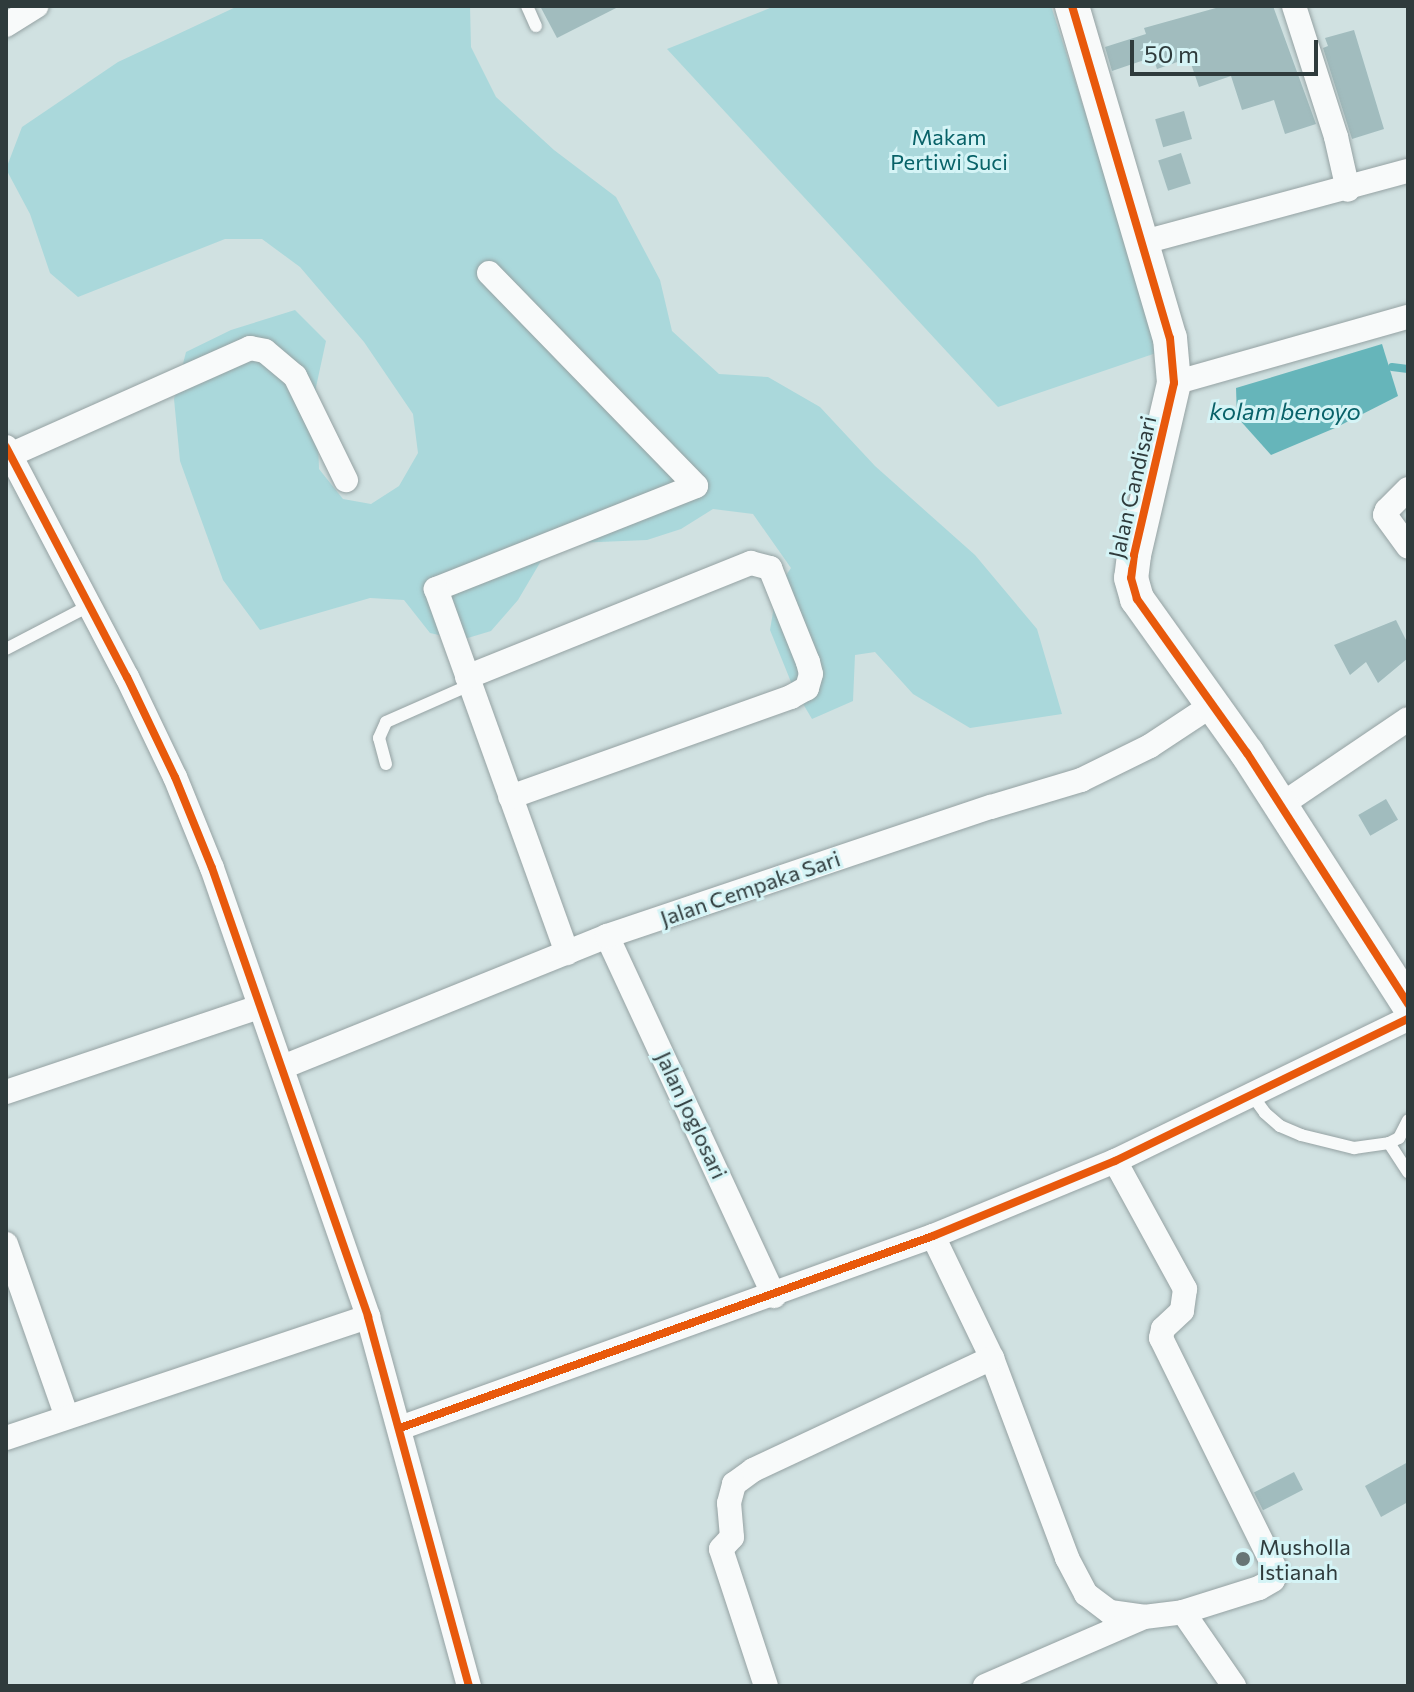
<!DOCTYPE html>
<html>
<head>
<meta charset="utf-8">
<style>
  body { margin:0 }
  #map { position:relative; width:1414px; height:1692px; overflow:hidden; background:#d0e1e1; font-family:Commissioner,sans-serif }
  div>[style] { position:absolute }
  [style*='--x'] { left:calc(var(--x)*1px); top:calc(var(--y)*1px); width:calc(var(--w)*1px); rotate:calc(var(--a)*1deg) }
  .green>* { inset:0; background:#aad8db }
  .water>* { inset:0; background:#66b5ba }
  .stream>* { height:8px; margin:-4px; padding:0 4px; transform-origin:4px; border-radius:4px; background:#66b5ba }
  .building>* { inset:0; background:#a1bcbe; transform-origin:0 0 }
  .roads { filter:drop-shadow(0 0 2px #95a2a3) drop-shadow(0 0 2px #95a2a3) }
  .lane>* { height:12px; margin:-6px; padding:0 6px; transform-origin:6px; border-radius:6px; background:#f8fafa }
  .street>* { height:24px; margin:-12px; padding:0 12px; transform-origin:12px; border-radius:12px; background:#f8fafa }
  .secondary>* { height:34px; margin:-17px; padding:0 17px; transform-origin:17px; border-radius:17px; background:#f8fafa }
  .cycleway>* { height:8px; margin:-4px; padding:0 4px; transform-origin:4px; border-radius:4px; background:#e8590c }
  .dots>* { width:22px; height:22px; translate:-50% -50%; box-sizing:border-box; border:4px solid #d5f4f6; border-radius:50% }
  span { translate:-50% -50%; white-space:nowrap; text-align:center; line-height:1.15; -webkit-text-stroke:6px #d5f4f6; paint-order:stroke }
  .park-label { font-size:22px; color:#086268 }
  .street-label { font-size:22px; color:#2f3b3c }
  .poi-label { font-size:22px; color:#2f3b3c }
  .left { translate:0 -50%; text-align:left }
  .water-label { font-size:24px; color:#096269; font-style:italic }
  .frame { position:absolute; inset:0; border:8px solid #2f3b3c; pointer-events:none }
  .scale { position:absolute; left:1130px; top:40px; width:188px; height:36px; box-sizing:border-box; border:4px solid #2f3b3c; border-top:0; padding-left:10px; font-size:24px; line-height:28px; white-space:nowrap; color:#2f3b3c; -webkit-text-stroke:6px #d5f4f6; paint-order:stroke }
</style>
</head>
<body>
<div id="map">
  <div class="green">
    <i style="clip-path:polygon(238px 6px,470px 6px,471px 47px,496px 97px,554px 150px,616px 197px,660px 280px,672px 331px,719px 374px,768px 377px,820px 407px,875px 466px,975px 555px,1037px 629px,1062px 714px,970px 728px,913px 694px,875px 652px,855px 655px,853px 701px,812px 719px,793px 687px,770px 630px,777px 588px,791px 568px,753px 514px,713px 509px,681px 529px,647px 540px,551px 544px,518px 600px,491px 631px,461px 640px,430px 633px,404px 600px,370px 598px,260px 630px,223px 580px,180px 461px,174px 399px,186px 352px,231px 330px,295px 310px,326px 341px,316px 387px,319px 469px,343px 499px,371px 504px,399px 486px,418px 453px,413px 414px,364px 342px,300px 267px,262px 239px,225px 239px,78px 297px,50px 273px,30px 214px,6px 169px,22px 127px,118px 62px)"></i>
    <i style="clip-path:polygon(775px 6px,1051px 6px,1162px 351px,998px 407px,667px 49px)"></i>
  </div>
  <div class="water">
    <i style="clip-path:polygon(1382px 344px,1398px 396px,1335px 428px,1271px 455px,1237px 417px,1236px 388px)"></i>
  </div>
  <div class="stream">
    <i style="--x:1392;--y:367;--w:16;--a:7"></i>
  </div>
  <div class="building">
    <i style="clip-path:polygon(540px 6px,620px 6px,557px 38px)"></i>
    <i style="clip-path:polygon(1223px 6px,1273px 6px,1316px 124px,1285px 134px,1274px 100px,1242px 110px,1231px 76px,1199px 87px,1189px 58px,1157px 69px,1153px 57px,1112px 71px,1105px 47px,1146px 34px,1144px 28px)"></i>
    <i style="clip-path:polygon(1354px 30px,1384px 129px,1352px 139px,1323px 48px,1328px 46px,1325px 38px)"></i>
    <i style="left:1184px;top:111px;width:29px;height:30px;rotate:74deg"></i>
    <i style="left:1181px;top:153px;width:32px;height:24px;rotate:72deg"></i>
    <i style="clip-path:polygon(1396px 620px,1408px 644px,1408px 658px,1378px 683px,1366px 662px,1350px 675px,1334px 645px)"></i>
    <i style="left:1386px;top:799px;width:24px;height:32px;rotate:60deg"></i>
    <i style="clip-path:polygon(1408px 1462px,1408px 1502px,1381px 1517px,1365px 1486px)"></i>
    <i style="left:1294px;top:1472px;width:20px;height:45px;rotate:63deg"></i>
  </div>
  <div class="roads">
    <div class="lane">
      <i style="--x:527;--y:6;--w:22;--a:66"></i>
      <i style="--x:6;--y:649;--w:93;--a:-27.4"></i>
      <i style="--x:386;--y:764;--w:27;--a:-105"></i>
      <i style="--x:379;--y:738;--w:17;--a:-66"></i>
      <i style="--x:386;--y:722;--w:92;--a:-23.8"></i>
      <i style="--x:1252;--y:1095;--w:22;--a:54"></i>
      <i style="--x:1265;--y:1113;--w:20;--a:41"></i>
      <i style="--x:1280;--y:1126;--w:23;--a:23"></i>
      <i style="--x:1301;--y:1135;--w:55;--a:13.8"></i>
      <i style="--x:1354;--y:1148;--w:35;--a:-8"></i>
      <i style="--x:1389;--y:1143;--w:11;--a:-27"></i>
      <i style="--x:1399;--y:1138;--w:20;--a:-63"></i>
      <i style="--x:1389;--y:1143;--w:35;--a:57"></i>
    </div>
    <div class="street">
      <i style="--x:1294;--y:6;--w:138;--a:72.2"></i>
      <i style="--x:1336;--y:137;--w:54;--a:77.2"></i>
      <i style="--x:6;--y:25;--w:36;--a:-32"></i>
      <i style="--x:1144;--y:242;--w:273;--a:-15.1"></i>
      <i style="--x:489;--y:273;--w:297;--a:45.8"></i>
      <i style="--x:696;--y:486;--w:280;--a:158.4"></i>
      <i style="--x:436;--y:589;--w:387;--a:70.2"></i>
      <i style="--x:1174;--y:383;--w:243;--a:-15.8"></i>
      <i style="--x:6;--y:447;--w:260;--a:62.3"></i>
      <i style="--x:127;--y:677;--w:111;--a:64.4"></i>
      <i style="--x:175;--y:777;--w:98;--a:67.9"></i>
      <i style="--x:212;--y:868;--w:475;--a:70.8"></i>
      <i style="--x:368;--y:1317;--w:383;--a:74.7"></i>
      <i style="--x:10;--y:455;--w:263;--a:-24"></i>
      <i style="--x:250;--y:348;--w:15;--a:11"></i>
      <i style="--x:265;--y:351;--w:39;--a:40"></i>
      <i style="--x:295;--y:376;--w:116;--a:63.9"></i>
      <i style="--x:1408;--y:489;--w:30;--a:135"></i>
      <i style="--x:1387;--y:510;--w:5;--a:112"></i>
      <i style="--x:1385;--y:515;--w:39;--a:54"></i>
      <i style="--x:467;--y:677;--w:306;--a:-21.9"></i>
      <i style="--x:751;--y:563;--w:20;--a:15"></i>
      <i style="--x:770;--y:568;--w:101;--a:68"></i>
      <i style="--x:808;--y:662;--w:12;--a:76"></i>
      <i style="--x:811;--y:674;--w:15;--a:106"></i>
      <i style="--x:807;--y:688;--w:18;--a:151"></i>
      <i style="--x:791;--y:697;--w:298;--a:160.4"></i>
      <i style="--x:1281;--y:805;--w:153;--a:-34.1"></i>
      <i style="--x:607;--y:936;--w:397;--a:65.1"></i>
      <i style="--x:283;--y:1067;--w:349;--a:-22"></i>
      <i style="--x:607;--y:936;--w:405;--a:-18.6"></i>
      <i style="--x:991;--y:807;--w:94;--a:-16.7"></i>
      <i style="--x:1081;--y:780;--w:77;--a:-26.2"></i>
      <i style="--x:1150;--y:746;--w:74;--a:-33.5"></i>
      <i style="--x:6;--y:1092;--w:267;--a:-18.6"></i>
      <i style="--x:1115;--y:1161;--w:146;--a:61.3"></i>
      <i style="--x:1185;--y:1289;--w:22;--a:98"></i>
      <i style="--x:1182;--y:1311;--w:26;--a:137"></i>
      <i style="--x:1163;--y:1329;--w:9;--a:103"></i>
      <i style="--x:1161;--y:1338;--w:260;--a:63.7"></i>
      <i style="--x:1276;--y:1571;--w:9;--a:108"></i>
      <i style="--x:1273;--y:1580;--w:16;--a:150"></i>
      <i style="--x:1259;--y:1588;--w:80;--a:162.5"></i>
      <i style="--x:933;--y:1236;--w:136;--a:64.2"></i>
      <i style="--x:992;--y:1358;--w:214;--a:69.4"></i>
      <i style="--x:1067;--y:1558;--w:41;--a:62.2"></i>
      <i style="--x:1086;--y:1594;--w:30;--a:37"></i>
      <i style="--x:1110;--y:1612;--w:34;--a:8"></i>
      <i style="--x:1144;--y:1617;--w:39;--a:-7"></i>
      <i style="--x:1183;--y:1612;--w:90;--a:55.4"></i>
      <i style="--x:6;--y:1244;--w:183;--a:70.6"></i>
      <i style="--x:400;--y:1428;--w:567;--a:-19.81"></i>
      <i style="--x:933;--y:1236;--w:197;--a:-22.4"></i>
      <i style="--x:1115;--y:1161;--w:326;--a:-25.9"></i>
      <i style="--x:6;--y:1438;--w:382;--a:-18.5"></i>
      <i style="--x:766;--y:1686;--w:144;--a:-108.2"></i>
      <i style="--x:721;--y:1549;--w:16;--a:-47"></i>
      <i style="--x:732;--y:1537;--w:34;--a:-95"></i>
      <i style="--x:729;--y:1503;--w:20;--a:-75"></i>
      <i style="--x:734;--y:1484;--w:24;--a:-36"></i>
      <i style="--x:753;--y:1470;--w:264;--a:-25.1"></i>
      <i style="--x:985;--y:1686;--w:171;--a:-23.4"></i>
    </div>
    <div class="secondary">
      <i style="--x:1072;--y:6;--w:346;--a:73.6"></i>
      <i style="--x:1170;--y:338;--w:45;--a:84.9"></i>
      <i style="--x:1174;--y:383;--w:177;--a:103.1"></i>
      <i style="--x:1134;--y:555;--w:23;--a:97"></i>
      <i style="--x:1131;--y:578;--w:22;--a:74"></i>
      <i style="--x:1137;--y:599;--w:189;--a:54.5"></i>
      <i style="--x:1247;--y:753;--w:298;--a:57.3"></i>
    </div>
  </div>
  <div class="cycleway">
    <i style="--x:1072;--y:6;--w:346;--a:73.6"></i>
    <i style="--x:1170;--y:338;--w:45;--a:84.9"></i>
    <i style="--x:1174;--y:383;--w:177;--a:103.1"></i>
    <i style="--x:1134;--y:555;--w:23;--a:97"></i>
    <i style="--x:1131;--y:578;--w:22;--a:74"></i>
    <i style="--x:1137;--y:599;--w:189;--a:54.5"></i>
    <i style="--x:1247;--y:753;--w:298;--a:57.3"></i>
    <i style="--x:6;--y:447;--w:260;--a:62.3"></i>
    <i style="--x:127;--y:677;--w:111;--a:64.4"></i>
    <i style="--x:175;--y:777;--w:98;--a:67.9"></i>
    <i style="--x:212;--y:868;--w:475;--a:70.8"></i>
    <i style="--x:368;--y:1317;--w:383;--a:74.7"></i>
    <i style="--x:400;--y:1428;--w:567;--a:-19.81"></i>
    <i style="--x:933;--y:1236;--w:197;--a:-22.4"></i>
    <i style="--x:1115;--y:1161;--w:326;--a:-25.9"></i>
  </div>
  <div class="dots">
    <i style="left:1243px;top:1559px;background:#677576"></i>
  </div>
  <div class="park-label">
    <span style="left:949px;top:149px">Makam<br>Pertiwi Suci</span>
  </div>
  <div class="street-label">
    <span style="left:1132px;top:487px;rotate:-77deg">Jalan Candisari</span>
    <span style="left:750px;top:888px;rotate:-19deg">Jalan Cempaka Sari</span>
    <span style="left:692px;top:1115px;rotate:65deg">Jalan Joglosari</span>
  </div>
  <div class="poi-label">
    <span class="left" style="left:1259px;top:1559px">Musholla<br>Istianah</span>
  </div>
  <div class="water-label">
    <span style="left:1285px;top:411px">kolam benoyo</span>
  </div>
  <div class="frame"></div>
  <div class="scale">50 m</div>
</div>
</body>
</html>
